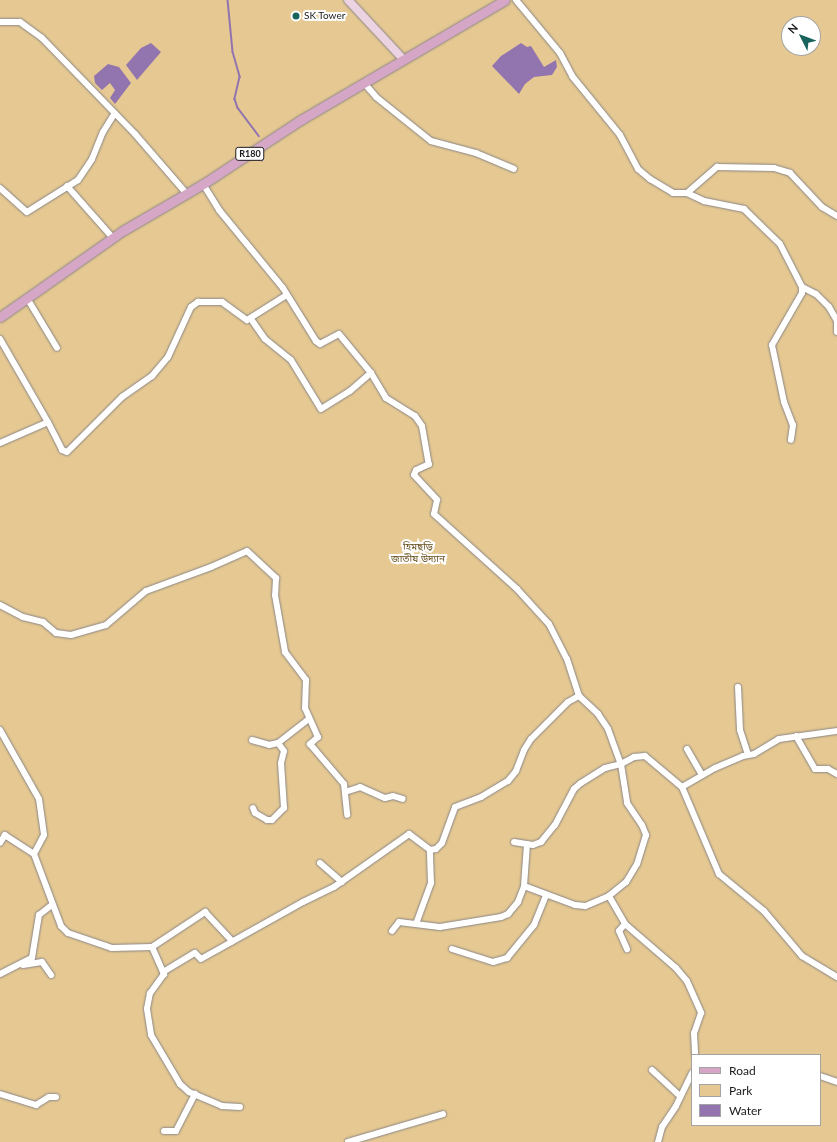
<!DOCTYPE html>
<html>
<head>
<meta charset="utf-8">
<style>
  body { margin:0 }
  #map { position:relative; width:837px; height:1142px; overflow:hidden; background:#e4dfdf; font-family:Lato,"Noto Sans Bengali",sans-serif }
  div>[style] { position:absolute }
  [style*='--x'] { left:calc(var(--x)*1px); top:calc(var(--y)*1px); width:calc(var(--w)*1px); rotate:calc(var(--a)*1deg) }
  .green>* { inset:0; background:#e6c992 }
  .water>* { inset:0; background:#9275af }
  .stream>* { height:1.5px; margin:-0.75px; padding:0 0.75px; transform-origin:0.75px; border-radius:0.75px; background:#9275af }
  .roads { filter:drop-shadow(0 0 1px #8b8686) drop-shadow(0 0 1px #8b8686) }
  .street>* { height:6px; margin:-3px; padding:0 3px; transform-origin:3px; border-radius:3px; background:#fff }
  .secondary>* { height:8px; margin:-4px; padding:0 4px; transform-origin:4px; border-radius:4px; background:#ebd3e2 }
  .primary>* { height:9px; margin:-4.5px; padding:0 4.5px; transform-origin:4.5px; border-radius:4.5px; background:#d6a6c6 }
  .dots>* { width:11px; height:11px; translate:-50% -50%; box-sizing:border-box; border:2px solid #fff; border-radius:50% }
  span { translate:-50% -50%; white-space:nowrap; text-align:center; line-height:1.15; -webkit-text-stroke:4px #fff; paint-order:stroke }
  .shield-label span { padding:1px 3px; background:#fff; border:1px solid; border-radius:3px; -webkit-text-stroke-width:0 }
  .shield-label { font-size:9px; color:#1c1a1b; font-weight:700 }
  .poi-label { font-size:10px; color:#1c1a1b }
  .left { translate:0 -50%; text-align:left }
  .park-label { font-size:10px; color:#685120 }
  .legend { position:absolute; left:691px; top:1054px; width:130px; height:72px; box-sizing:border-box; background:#fff; border:1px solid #a4a3a4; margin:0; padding:5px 7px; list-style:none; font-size:12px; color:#1c1a1b }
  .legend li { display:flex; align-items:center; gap:8px; height:20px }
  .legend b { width:20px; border:1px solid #a4a3a4 }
  .north { position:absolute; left:781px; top:16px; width:40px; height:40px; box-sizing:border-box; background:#fff; border:1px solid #a4a3a4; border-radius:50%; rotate:312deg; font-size:11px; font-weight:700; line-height:16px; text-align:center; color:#1c1a1b }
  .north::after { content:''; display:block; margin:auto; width:14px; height:18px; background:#18645d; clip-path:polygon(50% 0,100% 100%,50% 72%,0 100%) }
</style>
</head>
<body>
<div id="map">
  <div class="green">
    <i style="clip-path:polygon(evenodd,0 0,837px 0,837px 1142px,0 1142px,0 0,789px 24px,813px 24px,813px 48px,789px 48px,789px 24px,0 0,692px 1055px,820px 1055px,820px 1125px,692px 1125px,692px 1055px)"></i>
  </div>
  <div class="water">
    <i style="clip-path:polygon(151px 43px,161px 52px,137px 80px,126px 65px,141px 48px)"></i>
    <i style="clip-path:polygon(521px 43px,527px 47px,531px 46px,544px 67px,556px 60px,557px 67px,552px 75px,534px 77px,525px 84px,519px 94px,492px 66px,501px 56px)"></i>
    <i style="clip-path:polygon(108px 64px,119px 67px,131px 83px,115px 104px,110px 98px,115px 90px,110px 83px,102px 90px,95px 83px,94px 76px)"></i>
  </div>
  <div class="stream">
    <i style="--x:228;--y:0;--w:52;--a:84.5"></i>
    <i style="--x:233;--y:52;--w:26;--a:74"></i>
    <i style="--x:240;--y:77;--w:23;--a:103"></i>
    <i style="--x:235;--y:99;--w:9;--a:72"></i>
    <i style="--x:238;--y:108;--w:35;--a:53"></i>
    <i style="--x:262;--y:161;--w:12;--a:-85"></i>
  </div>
  <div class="roads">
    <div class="street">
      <i style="--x:516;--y:0;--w:69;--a:50.3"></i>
      <i style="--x:560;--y:53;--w:26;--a:62"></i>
      <i style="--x:572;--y:76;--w:76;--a:50.9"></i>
      <i style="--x:620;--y:135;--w:38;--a:62"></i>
      <i style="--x:638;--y:169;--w:16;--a:40"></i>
      <i style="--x:650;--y:179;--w:27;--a:31"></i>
      <i style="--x:673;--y:193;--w:14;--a:0"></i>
      <i style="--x:687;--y:193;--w:19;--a:25"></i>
      <i style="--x:704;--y:201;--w:41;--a:11.3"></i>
      <i style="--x:744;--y:209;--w:50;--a:44.2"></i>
      <i style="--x:780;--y:244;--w:48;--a:62.9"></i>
      <i style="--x:802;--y:287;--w:6;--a:90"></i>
      <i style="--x:802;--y:293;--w:60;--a:120"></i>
      <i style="--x:772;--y:345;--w:58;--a:78.1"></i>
      <i style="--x:784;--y:402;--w:25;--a:69"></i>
      <i style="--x:793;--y:425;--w:15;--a:98"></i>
      <i style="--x:0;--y:22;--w:20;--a:0"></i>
      <i style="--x:20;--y:22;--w:27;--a:36"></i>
      <i style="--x:42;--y:38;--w:134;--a:45.9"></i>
      <i style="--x:135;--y:134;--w:79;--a:49.1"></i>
      <i style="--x:364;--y:83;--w:18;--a:49"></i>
      <i style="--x:376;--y:97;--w:70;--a:38.7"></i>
      <i style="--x:431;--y:141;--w:47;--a:14.9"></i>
      <i style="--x:476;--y:153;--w:41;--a:22.8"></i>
      <i style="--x:203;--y:184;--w:31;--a:58"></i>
      <i style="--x:219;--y:210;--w:101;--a:50.6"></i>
      <i style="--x:283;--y:288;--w:62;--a:58.1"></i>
      <i style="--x:316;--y:341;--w:5;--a:37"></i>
      <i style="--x:320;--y:344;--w:21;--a:-28"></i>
      <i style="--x:339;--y:334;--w:50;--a:50.6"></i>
      <i style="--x:371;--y:373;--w:29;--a:59"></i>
      <i style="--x:386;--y:398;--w:34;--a:32"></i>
      <i style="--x:415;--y:416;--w:12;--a:55"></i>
      <i style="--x:422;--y:426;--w:39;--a:80"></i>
      <i style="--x:429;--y:464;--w:14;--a:155"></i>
      <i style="--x:416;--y:470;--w:5;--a:112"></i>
      <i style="--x:414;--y:475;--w:34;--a:47"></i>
      <i style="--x:437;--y:500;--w:14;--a:102"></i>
      <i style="--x:434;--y:514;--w:112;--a:42.1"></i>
      <i style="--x:517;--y:589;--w:47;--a:47.6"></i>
      <i style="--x:549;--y:624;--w:39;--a:63"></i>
      <i style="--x:567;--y:659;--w:39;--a:72"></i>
      <i style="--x:579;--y:696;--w:26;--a:43"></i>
      <i style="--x:598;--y:714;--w:18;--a:56"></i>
      <i style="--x:608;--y:729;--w:37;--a:70"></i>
      <i style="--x:621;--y:764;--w:15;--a:-28"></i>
      <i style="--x:634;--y:757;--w:11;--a:-5"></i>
      <i style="--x:645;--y:756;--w:48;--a:40"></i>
      <i style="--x:682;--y:787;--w:38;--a:-30"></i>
      <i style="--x:715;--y:768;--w:30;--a:-23"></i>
      <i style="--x:743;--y:756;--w:11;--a:-10"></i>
      <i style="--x:754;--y:754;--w:29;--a:-31"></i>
      <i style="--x:779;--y:739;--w:59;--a:-7.9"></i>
      <i style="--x:67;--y:186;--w:69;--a:48.5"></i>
      <i style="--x:0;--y:188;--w:36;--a:42"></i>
      <i style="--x:27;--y:212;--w:60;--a:-32.1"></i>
      <i style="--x:78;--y:180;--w:25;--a:-56"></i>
      <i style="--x:92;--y:159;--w:29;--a:-68"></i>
      <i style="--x:103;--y:132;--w:22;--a:-58"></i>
      <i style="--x:687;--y:193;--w:40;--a:-41"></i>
      <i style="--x:717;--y:167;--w:57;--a:1"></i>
      <i style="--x:774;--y:168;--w:17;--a:17"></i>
      <i style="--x:790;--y:173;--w:47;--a:46.7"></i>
      <i style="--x:822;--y:207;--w:17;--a:31"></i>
      <i style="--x:802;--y:287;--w:16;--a:27"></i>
      <i style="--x:816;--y:294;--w:18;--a:45"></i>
      <i style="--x:829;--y:307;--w:16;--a:60"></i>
      <i style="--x:837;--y:321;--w:11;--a:90"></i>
      <i style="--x:27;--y:298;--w:58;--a:59"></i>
      <i style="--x:251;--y:319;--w:24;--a:55"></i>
      <i style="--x:265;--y:339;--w:33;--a:39"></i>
      <i style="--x:291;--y:360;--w:57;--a:58.5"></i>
      <i style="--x:321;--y:409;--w:34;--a:-32"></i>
      <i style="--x:350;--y:391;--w:28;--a:-41"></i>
      <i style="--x:0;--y:339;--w:96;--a:60"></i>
      <i style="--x:0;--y:443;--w:52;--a:-23.6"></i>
      <i style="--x:48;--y:422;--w:31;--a:63"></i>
      <i style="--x:62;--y:450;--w:5;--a:22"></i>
      <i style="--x:67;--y:452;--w:78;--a:-45"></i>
      <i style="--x:122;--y:397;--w:37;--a:-35"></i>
      <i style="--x:152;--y:376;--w:25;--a:-50"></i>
      <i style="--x:168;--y:357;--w:55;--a:-65.3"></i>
      <i style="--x:191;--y:307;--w:9;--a:-36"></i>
      <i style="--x:198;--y:302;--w:24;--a:0"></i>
      <i style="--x:222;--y:302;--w:31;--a:36"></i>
      <i style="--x:247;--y:320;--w:45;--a:-32.3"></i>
      <i style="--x:0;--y:605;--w:26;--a:28"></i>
      <i style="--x:23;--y:617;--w:21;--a:14"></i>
      <i style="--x:43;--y:622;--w:17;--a:40"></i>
      <i style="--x:56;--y:633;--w:15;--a:8"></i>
      <i style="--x:71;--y:635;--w:36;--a:-16"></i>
      <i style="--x:106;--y:625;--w:52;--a:-40.4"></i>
      <i style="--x:146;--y:591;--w:69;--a:-20.3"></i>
      <i style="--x:211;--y:567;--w:39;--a:-24"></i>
      <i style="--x:247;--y:551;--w:40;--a:43"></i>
      <i style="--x:276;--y:578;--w:17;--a:93"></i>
      <i style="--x:275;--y:595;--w:58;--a:80"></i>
      <i style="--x:285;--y:652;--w:35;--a:53"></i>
      <i style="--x:306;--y:680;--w:28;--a:92"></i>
      <i style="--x:305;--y:708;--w:32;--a:66"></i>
      <i style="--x:318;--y:737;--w:11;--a:139"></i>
      <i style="--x:310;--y:744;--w:52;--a:49.6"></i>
      <i style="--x:344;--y:784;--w:31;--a:84"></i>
      <i style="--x:738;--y:687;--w:43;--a:87.3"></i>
      <i style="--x:740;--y:730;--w:25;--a:72"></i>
      <i style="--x:0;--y:730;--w:79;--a:60.5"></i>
      <i style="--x:39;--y:799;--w:36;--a:82"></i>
      <i style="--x:44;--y:835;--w:21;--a:118"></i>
      <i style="--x:34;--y:854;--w:35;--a:-147"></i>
      <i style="--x:5;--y:835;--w:9;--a:122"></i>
      <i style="--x:796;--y:736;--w:38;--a:60"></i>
      <i style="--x:815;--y:769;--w:13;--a:0"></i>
      <i style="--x:828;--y:769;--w:10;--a:29"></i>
      <i style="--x:252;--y:740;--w:18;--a:16"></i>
      <i style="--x:269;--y:745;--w:9;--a:-13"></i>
      <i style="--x:278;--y:743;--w:39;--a:-38"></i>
      <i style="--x:687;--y:749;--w:30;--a:60"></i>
      <i style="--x:682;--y:787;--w:95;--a:67"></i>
      <i style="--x:719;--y:874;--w:58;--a:39.4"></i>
      <i style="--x:764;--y:911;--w:59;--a:49.8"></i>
      <i style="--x:802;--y:956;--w:41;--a:31"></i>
      <i style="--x:345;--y:792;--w:16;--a:-18"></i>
      <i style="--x:360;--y:787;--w:27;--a:24"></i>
      <i style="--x:385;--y:798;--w:8;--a:-14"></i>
      <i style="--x:393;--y:796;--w:10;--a:17"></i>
      <i style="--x:253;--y:808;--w:5;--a:68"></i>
      <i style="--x:255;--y:813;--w:14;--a:30"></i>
      <i style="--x:267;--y:820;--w:5;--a:0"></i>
      <i style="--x:272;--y:820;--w:17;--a:-45"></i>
      <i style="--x:284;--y:808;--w:45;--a:-93.8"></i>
      <i style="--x:281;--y:763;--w:12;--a:-76"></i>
      <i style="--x:284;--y:751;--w:10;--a:-127"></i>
      <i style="--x:514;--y:842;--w:19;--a:9"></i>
      <i style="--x:533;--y:845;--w:9;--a:-21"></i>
      <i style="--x:541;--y:842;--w:22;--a:-51"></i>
      <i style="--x:555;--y:825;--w:41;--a:-62.2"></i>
      <i style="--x:574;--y:789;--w:9;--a:-41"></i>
      <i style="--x:581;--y:783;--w:28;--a:-32"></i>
      <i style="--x:605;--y:768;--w:16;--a:-14"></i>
      <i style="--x:621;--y:764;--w:39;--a:81"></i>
      <i style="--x:627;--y:803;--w:27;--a:56"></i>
      <i style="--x:642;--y:825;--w:11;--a:68"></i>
      <i style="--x:646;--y:835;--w:30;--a:107"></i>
      <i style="--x:637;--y:864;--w:21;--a:121"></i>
      <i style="--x:626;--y:882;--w:22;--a:141"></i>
      <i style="--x:609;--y:896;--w:26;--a:157"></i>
      <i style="--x:585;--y:906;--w:10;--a:-174"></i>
      <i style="--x:575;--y:905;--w:54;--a:-159.6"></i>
      <i style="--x:34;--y:854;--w:77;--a:69.4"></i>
      <i style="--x:61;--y:926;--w:10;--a:45"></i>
      <i style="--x:68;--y:933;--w:46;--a:18.8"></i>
      <i style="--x:112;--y:948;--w:40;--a:-1.4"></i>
      <i style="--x:152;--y:947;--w:30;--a:66"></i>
      <i style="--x:164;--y:974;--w:24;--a:126"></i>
      <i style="--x:150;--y:993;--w:16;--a:101"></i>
      <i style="--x:147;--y:1009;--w:26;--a:81"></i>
      <i style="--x:151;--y:1035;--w:57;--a:59.4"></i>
      <i style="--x:180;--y:1084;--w:12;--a:42"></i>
      <i style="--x:189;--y:1092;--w:36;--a:23"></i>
      <i style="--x:222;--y:1106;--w:18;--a:3"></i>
      <i style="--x:320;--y:863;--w:29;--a:41"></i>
      <i style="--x:609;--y:896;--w:32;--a:60"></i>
      <i style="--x:625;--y:924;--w:67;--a:40.8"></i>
      <i style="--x:676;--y:968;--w:17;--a:50"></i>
      <i style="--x:687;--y:981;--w:35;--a:66"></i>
      <i style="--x:701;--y:1013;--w:21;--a:109"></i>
      <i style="--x:694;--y:1033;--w:22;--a:87"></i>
      <i style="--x:416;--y:924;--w:44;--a:-69.9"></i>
      <i style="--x:431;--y:883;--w:33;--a:-92"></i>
      <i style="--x:430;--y:850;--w:6;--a:-9"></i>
      <i style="--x:436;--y:849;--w:8;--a:-45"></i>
      <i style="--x:442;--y:843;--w:38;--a:-70"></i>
      <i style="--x:455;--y:807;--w:28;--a:-21"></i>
      <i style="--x:481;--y:797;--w:31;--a:-31"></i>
      <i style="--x:508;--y:781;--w:13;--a:-51"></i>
      <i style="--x:516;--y:771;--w:22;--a:-69"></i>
      <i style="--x:524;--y:750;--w:13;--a:-58"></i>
      <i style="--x:531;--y:739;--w:52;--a:-45"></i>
      <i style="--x:568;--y:702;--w:13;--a:-29"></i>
      <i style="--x:625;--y:924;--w:9;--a:131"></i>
      <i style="--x:619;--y:931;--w:20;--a:66"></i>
      <i style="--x:392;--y:931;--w:11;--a:-52"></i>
      <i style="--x:399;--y:922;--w:41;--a:7"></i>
      <i style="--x:440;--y:927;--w:62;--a:-9.3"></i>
      <i style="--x:501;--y:917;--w:8;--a:-23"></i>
      <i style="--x:508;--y:914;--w:16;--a:-50"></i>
      <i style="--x:518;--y:902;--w:17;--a:-69"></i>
      <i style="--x:524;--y:886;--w:42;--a:-85.9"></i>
      <i style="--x:152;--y:947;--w:64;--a:-33.4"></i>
      <i style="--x:205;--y:912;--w:40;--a:47"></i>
      <i style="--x:452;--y:949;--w:43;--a:17.6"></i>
      <i style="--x:493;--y:962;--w:15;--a:-16"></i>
      <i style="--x:507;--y:958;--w:43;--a:-50.7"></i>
      <i style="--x:534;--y:925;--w:31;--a:-68"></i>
      <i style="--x:23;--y:965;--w:19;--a:-9"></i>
      <i style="--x:42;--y:962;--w:16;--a:55"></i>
      <i style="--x:163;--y:972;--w:37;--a:-31"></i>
      <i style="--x:195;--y:953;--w:8;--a:45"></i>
      <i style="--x:201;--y:959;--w:117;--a:-29.2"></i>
      <i style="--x:303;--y:902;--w:34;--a:-26"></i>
      <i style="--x:334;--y:887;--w:92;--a:-35.2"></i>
      <i style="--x:409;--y:834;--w:26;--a:37"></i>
      <i style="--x:0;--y:974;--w:36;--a:-27"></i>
      <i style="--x:32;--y:958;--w:44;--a:-80.8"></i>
      <i style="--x:39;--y:915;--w:16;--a:-38"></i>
      <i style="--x:652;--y:1070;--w:38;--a:43"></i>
      <i style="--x:820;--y:1076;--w:18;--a:19"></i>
      <i style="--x:0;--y:1094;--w:38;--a:17"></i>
      <i style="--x:36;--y:1105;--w:15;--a:-32"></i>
      <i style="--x:49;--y:1097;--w:7;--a:0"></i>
      <i style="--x:164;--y:1131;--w:12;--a:0"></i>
      <i style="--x:176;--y:1131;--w:42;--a:-62.8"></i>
      <i style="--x:348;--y:1142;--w:99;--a:-16.4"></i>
      <i style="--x:658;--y:1142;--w:16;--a:-75"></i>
      <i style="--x:662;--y:1127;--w:25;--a:-56"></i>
      <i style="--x:676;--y:1106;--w:37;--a:-64"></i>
    </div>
    <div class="secondary">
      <i style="--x:348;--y:0;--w:82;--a:47"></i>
    </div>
    <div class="primary">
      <i style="--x:0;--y:317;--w:151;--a:-35.1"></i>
      <i style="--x:124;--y:230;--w:91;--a:-30.2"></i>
      <i style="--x:203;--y:184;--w:118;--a:-33.3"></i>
      <i style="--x:302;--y:119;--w:235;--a:-30.4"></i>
    </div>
  </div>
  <div class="dots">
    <i style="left:296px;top:16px;background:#18645d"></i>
  </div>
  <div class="shield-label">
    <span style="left:250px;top:154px">R180</span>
  </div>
  <div class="poi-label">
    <span class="left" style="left:304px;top:16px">SK Tower</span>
  </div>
  <div class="park-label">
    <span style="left:418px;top:552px">হিমছড়ি<br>জাতীয় উদ্যান</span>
  </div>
  <ul class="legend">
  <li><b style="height:5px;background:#d6a6c6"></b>Road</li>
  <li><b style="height:11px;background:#e6c992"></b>Park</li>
  <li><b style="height:11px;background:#9275af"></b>Water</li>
  </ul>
  <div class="north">N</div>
</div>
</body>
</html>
